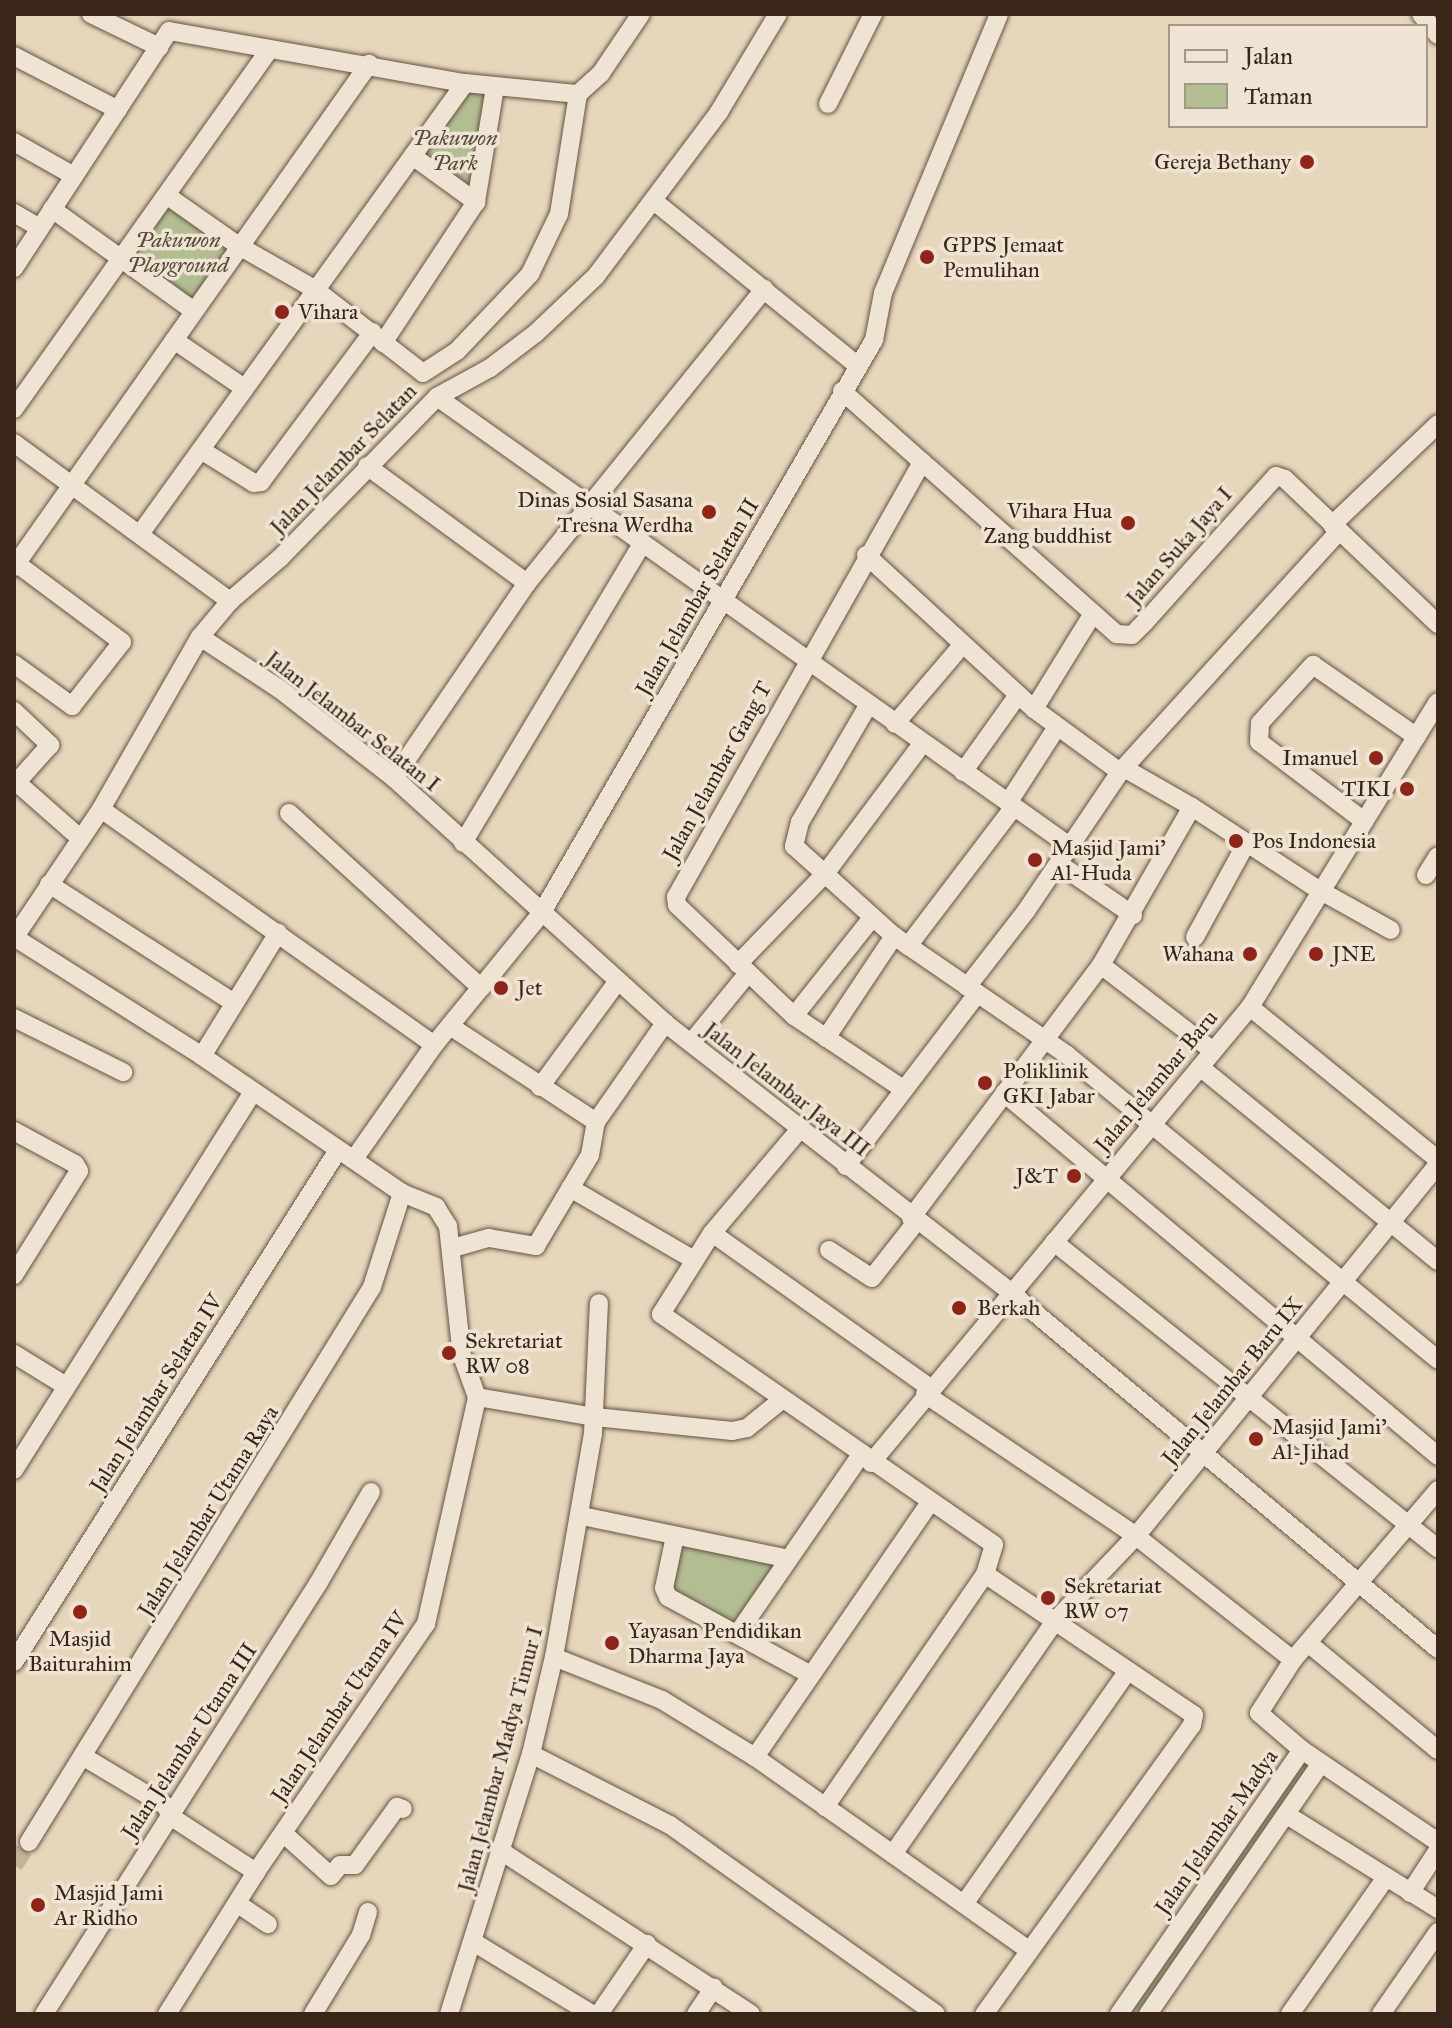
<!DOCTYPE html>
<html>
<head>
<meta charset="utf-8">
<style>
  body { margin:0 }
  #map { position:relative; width:1452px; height:2028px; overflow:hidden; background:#e6d6bb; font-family:"IM FELL Great Primer",serif }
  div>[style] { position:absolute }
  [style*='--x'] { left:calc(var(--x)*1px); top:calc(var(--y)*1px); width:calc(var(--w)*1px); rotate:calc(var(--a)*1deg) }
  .green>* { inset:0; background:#b2be92; transform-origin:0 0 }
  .minor-tunnel>* { height:18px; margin-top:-9px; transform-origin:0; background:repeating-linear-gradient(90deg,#c3b39b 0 18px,transparent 0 27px) }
  .roads { filter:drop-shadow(0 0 2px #645242) drop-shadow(0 0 2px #645242) }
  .minor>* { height:18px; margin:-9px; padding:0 9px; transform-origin:9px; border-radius:9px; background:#efe4d3 }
  .dots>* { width:22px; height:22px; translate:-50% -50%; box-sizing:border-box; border:4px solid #efe4d3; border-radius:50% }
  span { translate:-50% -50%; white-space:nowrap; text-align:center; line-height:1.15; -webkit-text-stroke:7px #efe4d3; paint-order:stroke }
  .park-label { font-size:22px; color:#574c37; font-style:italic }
  .poi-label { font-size:22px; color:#392619 }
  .right { translate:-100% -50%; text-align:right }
  .left { translate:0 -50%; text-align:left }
  .street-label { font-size:22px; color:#392619 }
  .frame { position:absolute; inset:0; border:16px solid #392619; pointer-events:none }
  .legend { position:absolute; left:1168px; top:24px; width:260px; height:104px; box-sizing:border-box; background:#efe4d3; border:2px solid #a69889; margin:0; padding:10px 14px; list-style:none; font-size:24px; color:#392619 }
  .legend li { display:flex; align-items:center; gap:16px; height:40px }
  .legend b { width:40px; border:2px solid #a69889 }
</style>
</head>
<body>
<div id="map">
  <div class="green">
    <i style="clip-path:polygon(469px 85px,496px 88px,475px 198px,417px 154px)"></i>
    <i style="left:169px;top:197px;width:85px;height:81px;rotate:35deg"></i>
    <i style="clip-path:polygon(679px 1537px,777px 1561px,737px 1626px,665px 1593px)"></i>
    <i style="clip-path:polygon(1304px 1756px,1316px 1769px,1153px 2014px,1121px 2014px)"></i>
  </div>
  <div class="minor-tunnel">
    <i style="--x:14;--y:1865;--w:27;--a:-57"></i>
  </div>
  <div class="roads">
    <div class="minor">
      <i style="--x:91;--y:14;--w:76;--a:25.9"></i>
      <i style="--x:1421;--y:14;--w:27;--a:51"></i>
      <i style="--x:14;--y:56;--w:117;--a:27.4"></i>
      <i style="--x:828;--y:104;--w:101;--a:-63.4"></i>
      <i style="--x:14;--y:142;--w:69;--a:29.5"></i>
      <i style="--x:414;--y:157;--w:77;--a:36"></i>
      <i style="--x:169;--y:197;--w:85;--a:35"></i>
      <i style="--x:239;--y:246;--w:89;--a:29.7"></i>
      <i style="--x:316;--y:290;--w:135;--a:37.8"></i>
      <i style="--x:423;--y:373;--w:40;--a:-32.9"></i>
      <i style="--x:457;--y:351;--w:106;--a:-46.5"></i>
      <i style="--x:530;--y:274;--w:67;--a:-64.2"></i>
      <i style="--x:559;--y:214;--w:121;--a:-81"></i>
      <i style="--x:578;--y:94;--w:31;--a:-42"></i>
      <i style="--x:601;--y:73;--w:71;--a:-55.9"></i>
      <i style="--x:655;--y:202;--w:260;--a:38.9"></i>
      <i style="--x:52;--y:209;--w:175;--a:35.7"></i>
      <i style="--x:14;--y:213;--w:30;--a:30"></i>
      <i style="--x:14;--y:268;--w:283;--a:-56.8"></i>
      <i style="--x:169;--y:31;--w:301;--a:10"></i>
      <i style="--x:465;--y:83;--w:114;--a:5.6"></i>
      <i style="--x:174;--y:340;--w:85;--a:34.4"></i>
      <i style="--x:383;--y:343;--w:169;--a:-56.6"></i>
      <i style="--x:476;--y:202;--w:117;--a:-80.6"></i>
      <i style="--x:842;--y:391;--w:367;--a:41.5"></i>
      <i style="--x:1117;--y:634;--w:15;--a:4"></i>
      <i style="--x:1132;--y:635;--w:18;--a:-45"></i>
      <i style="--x:1145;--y:622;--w:196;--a:-48.1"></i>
      <i style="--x:1276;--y:476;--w:9;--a:18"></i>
      <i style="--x:1285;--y:479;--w:211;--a:43.5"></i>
      <i style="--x:437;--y:397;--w:777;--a:35.37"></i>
      <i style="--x:14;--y:409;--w:440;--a:-54.6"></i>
      <i style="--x:14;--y:443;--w:268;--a:36.2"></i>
      <i style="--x:201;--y:450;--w:62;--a:31.9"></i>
      <i style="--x:254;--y:483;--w:7;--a:-8"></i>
      <i style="--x:261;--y:482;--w:187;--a:-53.3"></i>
      <i style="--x:367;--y:466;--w:198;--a:36.2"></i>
      <i style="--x:1332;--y:525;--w:146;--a:-43.6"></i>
      <i style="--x:140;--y:534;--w:556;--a:-54.22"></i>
      <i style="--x:866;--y:555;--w:228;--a:42.5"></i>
      <i style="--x:1034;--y:709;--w:107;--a:36.2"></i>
      <i style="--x:14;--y:567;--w:616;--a:-54.79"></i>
      <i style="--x:200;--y:637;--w:93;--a:33.2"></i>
      <i style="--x:278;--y:688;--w:147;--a:37.8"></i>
      <i style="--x:394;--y:778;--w:365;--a:42.1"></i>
      <i style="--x:665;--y:1023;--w:437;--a:37.9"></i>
      <i style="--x:1010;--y:1292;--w:557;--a:39.83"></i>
      <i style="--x:14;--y:664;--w:72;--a:35.9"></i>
      <i style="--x:72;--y:706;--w:81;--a:-52"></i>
      <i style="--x:122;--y:642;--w:132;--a:-143.3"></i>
      <i style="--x:869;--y:704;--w:137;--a:120.3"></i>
      <i style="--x:800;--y:822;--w:25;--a:104"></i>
      <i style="--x:794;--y:846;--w:135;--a:42"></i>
      <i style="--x:894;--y:936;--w:210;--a:34.5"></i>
      <i style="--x:1067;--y:1055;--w:480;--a:39.4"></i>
      <i style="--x:1034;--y:709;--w:110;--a:-58.3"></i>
      <i style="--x:14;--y:711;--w:50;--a:43.4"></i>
      <i style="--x:50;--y:745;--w:50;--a:131.7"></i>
      <i style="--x:895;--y:724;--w:105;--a:-49.6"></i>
      <i style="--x:963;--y:772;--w:95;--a:-54.5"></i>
      <i style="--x:394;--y:778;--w:236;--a:-55.7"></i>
      <i style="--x:527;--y:583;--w:378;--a:-51.1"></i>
      <i style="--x:14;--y:780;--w:89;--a:41.4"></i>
      <i style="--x:1008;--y:803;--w:90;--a:-57.2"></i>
      <i style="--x:1192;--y:807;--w:152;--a:33.2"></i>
      <i style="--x:1319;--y:890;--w:82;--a:29.1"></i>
      <i style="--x:101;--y:809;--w:408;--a:35.3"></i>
      <i style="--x:289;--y:813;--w:260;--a:42.3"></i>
      <i style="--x:1364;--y:821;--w:131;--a:-143"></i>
      <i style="--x:1259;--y:742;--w:19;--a:-87"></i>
      <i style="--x:1260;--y:723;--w:79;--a:-47.6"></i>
      <i style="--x:1313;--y:665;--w:126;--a:34.7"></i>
      <i style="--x:463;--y:843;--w:346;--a:-59.1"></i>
      <i style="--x:1059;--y:864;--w:90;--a:34.6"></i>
      <i style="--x:1426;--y:875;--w:22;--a:-58"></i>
      <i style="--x:49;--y:884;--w:219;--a:32.7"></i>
      <i style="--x:14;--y:937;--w:222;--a:32.3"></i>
      <i style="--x:202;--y:1056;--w:242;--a:34.4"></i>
      <i style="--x:402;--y:1193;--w:37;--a:22"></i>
      <i style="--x:436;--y:1207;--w:22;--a:58"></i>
      <i style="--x:448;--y:1226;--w:131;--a:83.9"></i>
      <i style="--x:462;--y:1356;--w:44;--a:69.9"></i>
      <i style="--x:477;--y:1397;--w:120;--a:9.6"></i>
      <i style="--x:595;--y:1417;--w:138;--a:5.8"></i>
      <i style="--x:732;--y:1431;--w:15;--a:-11"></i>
      <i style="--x:747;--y:1428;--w:46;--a:-38.9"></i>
      <i style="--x:1195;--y:937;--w:106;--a:-61.3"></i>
      <i style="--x:14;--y:938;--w:156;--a:-56"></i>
      <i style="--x:101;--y:809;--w:198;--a:-60.1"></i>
      <i style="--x:200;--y:637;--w:47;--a:-50.2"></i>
      <i style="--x:230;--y:601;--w:66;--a:-40.7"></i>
      <i style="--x:280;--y:558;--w:225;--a:-45.7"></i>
      <i style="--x:437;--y:397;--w:60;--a:-28.7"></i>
      <i style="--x:490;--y:368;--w:58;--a:-37.3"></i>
      <i style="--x:536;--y:333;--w:83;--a:-43.5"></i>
      <i style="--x:596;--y:276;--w:205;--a:-53.1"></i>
      <i style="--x:719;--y:112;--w:114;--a:-59"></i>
      <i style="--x:908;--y:946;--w:175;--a:-52.7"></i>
      <i style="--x:738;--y:964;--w:125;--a:-46"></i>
      <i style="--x:825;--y:874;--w:162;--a:-53.3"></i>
      <i style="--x:1101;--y:965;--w:141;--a:37.5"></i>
      <i style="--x:967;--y:987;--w:96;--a:-52.2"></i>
      <i style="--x:1026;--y:911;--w:168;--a:-55.9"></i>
      <i style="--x:1120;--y:772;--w:326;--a:-47.7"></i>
      <i style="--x:1250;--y:1007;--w:242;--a:39.1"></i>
      <i style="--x:794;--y:1016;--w:125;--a:-51.5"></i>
      <i style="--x:14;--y:1018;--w:122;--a:26.4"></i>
      <i style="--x:450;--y:1026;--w:175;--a:33.3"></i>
      <i style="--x:826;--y:1038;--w:123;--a:-56.3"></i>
      <i style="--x:691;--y:1043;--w:90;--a:-50.8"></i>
      <i style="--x:202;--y:1056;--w:145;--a:-58.3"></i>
      <i style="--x:1200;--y:1067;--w:307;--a:39.2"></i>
      <i style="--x:540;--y:1087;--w:130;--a:-53.7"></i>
      <i style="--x:903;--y:1089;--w:131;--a:-146.2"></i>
      <i style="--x:794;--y:1016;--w:161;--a:-136.5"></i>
      <i style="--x:677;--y:905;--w:8;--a:-97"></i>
      <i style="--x:676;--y:897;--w:500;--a:-60.5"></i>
      <i style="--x:1004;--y:1093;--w:566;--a:39.91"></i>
      <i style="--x:800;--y:1129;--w:136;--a:130.2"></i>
      <i style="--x:712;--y:1233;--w:96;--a:122.2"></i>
      <i style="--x:661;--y:1314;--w:405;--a:34.7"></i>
      <i style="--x:994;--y:1545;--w:30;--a:107"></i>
      <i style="--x:985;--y:1574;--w:252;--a:34"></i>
      <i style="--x:1194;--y:1715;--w:10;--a:101"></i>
      <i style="--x:1192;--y:1725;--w:356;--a:125.7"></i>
      <i style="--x:14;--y:1131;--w:69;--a:28.4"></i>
      <i style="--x:75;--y:1164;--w:8;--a:60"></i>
      <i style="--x:79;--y:1171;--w:123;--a:122"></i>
      <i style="--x:354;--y:1159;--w:139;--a:-54.9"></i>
      <i style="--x:434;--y:1045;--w:169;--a:-50.8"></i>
      <i style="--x:541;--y:914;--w:664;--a:-59.88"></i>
      <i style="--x:874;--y:340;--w:48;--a:-79.2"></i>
      <i style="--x:883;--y:293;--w:302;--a:-67.4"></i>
      <i style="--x:846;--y:1166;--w:216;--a:-52.7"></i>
      <i style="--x:570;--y:1188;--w:143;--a:30.1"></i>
      <i style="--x:911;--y:1218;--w:316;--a:-53.1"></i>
      <i style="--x:1101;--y:965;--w:182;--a:-60.1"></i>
      <i style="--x:1192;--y:807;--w:78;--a:-150.2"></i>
      <i style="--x:712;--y:1233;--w:267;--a:35.4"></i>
      <i style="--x:1054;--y:1242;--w:491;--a:38.6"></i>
      <i style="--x:453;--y:1248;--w:37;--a:-16"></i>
      <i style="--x:489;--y:1238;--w:48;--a:9.7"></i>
      <i style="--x:536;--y:1246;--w:106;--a:-59.3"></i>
      <i style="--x:590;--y:1155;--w:34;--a:-80"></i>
      <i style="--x:596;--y:1122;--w:121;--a:-55.1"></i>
      <i style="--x:829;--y:1250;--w:51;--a:33.1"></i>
      <i style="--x:872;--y:1278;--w:71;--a:-51.8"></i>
      <i style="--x:14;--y:1354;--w:61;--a:31.6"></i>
      <i style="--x:925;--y:1394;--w:254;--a:33.9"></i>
      <i style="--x:1136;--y:1536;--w:200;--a:38.3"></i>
      <i style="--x:871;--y:1463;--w:593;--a:-50.27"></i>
      <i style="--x:1250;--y:1007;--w:358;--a:-58.4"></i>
      <i style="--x:14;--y:1470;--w:446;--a:-57.7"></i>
      <i style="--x:1438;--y:1490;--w:223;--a:130.5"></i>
      <i style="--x:1293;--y:1660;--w:63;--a:122.7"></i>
      <i style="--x:1259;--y:1713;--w:57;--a:40.7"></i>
      <i style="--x:1302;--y:1750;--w:164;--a:34.1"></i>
      <i style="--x:582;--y:1516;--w:207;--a:11.7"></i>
      <i style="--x:675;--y:1536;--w:53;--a:101.9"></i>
      <i style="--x:664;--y:1588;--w:10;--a:66"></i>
      <i style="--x:668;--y:1597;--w:161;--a:28.6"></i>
      <i style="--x:738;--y:1633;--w:216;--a:-55.4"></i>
      <i style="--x:1308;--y:1643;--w:168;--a:39.5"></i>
      <i style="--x:554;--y:1657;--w:116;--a:21.7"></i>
      <i style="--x:662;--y:1700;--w:109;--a:31.5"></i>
      <i style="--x:755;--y:1757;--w:335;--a:35.2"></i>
      <i style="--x:14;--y:1662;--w:606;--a:-57.67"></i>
      <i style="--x:531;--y:1754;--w:156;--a:27.1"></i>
      <i style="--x:670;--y:1825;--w:326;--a:35.4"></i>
      <i style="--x:84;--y:1757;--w:96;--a:30.9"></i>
      <i style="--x:166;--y:1806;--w:11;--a:68"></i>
      <i style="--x:170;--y:1816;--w:103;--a:33.1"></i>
      <i style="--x:755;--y:1757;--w:309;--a:-55.5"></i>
      <i style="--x:825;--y:1807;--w:283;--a:-55.5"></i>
      <i style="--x:1287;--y:1815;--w:178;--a:31.9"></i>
      <i style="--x:283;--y:1833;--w:64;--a:41.9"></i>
      <i style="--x:331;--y:1876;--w:14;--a:-51"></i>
      <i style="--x:340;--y:1865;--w:15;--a:0"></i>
      <i style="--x:355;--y:1865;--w:72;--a:-54.1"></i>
      <i style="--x:397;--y:1807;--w:6;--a:18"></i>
      <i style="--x:29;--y:1842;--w:652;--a:-58.28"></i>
      <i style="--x:372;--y:1287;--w:99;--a:-72.3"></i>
      <i style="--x:501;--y:1851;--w:298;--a:33.1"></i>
      <i style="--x:893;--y:1854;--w:284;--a:-55.2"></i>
      <i style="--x:1055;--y:1621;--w:117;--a:-46.4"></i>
      <i style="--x:1136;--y:1536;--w:479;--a:-50.9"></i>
      <i style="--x:1410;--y:1893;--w:51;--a:-56.9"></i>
      <i style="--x:238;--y:1904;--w:36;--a:34"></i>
      <i style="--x:964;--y:1904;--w:285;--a:-54.9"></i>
      <i style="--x:475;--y:1943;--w:137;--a:31.3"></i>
      <i style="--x:44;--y:2014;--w:512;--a:-57.52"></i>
      <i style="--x:319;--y:1582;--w:104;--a:-60"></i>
      <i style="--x:167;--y:2014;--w:168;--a:-57.9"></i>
      <i style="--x:256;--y:1872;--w:301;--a:-55.6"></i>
      <i style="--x:426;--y:1624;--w:233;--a:-77.3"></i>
      <i style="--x:313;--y:2014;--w:92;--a:-58.7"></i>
      <i style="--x:361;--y:1935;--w:24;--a:-73"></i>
      <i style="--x:449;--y:2014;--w:273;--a:-72.5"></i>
      <i style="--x:531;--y:1754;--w:100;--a:-76.7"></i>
      <i style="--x:554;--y:1657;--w:226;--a:-80.1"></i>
      <i style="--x:593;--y:1434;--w:131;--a:-87.4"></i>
      <i style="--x:599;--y:2014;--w:85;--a:-55.6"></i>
      <i style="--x:696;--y:2014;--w:32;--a:-56"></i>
      <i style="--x:1119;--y:2014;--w:321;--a:-55.3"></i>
      <i style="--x:1148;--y:2014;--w:305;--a:-55.4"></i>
      <i style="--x:1290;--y:2014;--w:165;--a:-54.9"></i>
      <i style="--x:1381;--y:2014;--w:100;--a:-55.2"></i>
    </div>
  </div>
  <div class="dots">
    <i style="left:1307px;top:162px;background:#8f2418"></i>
    <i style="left:927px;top:257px;background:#8f2418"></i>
    <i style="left:282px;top:312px;background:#8f2418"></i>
    <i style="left:709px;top:512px;background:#8f2418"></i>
    <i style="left:1128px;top:523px;background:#8f2418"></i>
    <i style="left:1376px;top:758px;background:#8f2418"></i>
    <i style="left:1407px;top:789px;background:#8f2418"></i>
    <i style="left:1236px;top:841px;background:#8f2418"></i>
    <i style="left:1035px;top:860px;background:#8f2418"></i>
    <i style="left:1250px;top:954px;background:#8f2418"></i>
    <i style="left:1316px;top:954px;background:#8f2418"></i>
    <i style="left:501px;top:988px;background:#8f2418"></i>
    <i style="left:985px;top:1083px;background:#8f2418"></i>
    <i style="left:1074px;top:1176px;background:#8f2418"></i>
    <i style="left:959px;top:1308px;background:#8f2418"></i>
    <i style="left:449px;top:1353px;background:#8f2418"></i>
    <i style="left:1256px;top:1439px;background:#8f2418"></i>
    <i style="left:1048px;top:1598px;background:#8f2418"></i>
    <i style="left:80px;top:1612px;background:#8f2418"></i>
    <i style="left:612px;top:1643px;background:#8f2418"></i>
    <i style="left:38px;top:1905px;background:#8f2418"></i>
  </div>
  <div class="park-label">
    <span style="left:455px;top:150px">Pakuwon<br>Park</span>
    <span style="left:178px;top:252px">Pakuwon<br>Playground</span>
  </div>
  <div class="poi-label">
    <span class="right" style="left:1291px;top:162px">Gereja Bethany</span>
    <span class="left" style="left:943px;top:257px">GPPS Jemaat<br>Pemulihan</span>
    <span class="left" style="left:298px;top:312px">Vihara</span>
    <span class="right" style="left:693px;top:512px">Dinas Sosial Sasana<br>Tresna Werdha</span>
    <span class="right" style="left:1112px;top:523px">Vihara Hua<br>Zang buddhist</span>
    <span class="right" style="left:1358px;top:758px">Imanuel</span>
    <span class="right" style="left:1391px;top:789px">TIKI</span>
    <span class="left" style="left:1252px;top:841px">Pos Indonesia</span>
    <span class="left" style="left:1051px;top:860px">Masjid Jami'<br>Al-Huda</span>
    <span class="right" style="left:1234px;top:954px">Wahana</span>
    <span class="left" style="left:1332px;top:954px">JNE</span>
    <span class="left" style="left:517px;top:988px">Jet</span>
    <span class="left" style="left:1003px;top:1083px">Poliklinik<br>GKI Jabar</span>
    <span class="right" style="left:1058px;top:1176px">J&amp;T</span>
    <span class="left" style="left:977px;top:1308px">Berkah</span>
    <span class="left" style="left:465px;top:1353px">Sekretariat<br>RW 08</span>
    <span class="left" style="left:1272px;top:1439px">Masjid Jami'<br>Al-Jihad</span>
    <span class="left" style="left:1064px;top:1598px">Sekretariat<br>RW 07</span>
    <span class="left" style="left:628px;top:1643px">Yayasan Pendidikan<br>Dharma Jaya</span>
    <span style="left:80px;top:1651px">Masjid<br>Baiturahim</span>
    <span class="left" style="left:54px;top:1905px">Masjid Jami<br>Ar Ridho</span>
  </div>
  <div class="street-label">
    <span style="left:343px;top:459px;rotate:-46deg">Jalan Jelambar Selatan</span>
    <span style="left:1179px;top:546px;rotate:-49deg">Jalan Suka Jaya I</span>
    <span style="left:697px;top:597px;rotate:-60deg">Jalan Jelambar Selatan II</span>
    <span style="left:353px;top:721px;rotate:38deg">Jalan Jelambar Selatan I</span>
    <span style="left:717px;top:771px;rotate:-61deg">Jalan Jelambar Gang T</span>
    <span style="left:1156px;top:1081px;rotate:-50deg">Jalan Jelambar Baru</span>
    <span style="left:787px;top:1089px;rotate:38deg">Jalan Jelambar Jaya III</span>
    <span style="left:1232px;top:1381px;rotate:-51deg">Jalan Jelambar Baru IX</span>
    <span style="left:156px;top:1393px;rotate:-58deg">Jalan Jelambar Selatan IV</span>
    <span style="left:208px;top:1511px;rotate:-58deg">Jalan Jelambar Utama Raya</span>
    <span style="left:339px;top:1707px;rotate:-56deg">Jalan Jelambar Utama IV</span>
    <span style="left:189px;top:1741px;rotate:-57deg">Jalan Jelambar Utama III</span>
    <span style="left:500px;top:1759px;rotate:-75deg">Jalan Jelambar Madya Timur I</span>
    <span style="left:1216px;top:1832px;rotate:-55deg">Jalan Jelambar Madya</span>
  </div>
  <div class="frame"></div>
  <ul class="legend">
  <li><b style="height:10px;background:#efe4d3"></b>Jalan</li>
  <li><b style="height:22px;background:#b2be92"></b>Taman</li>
  </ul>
</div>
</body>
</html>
